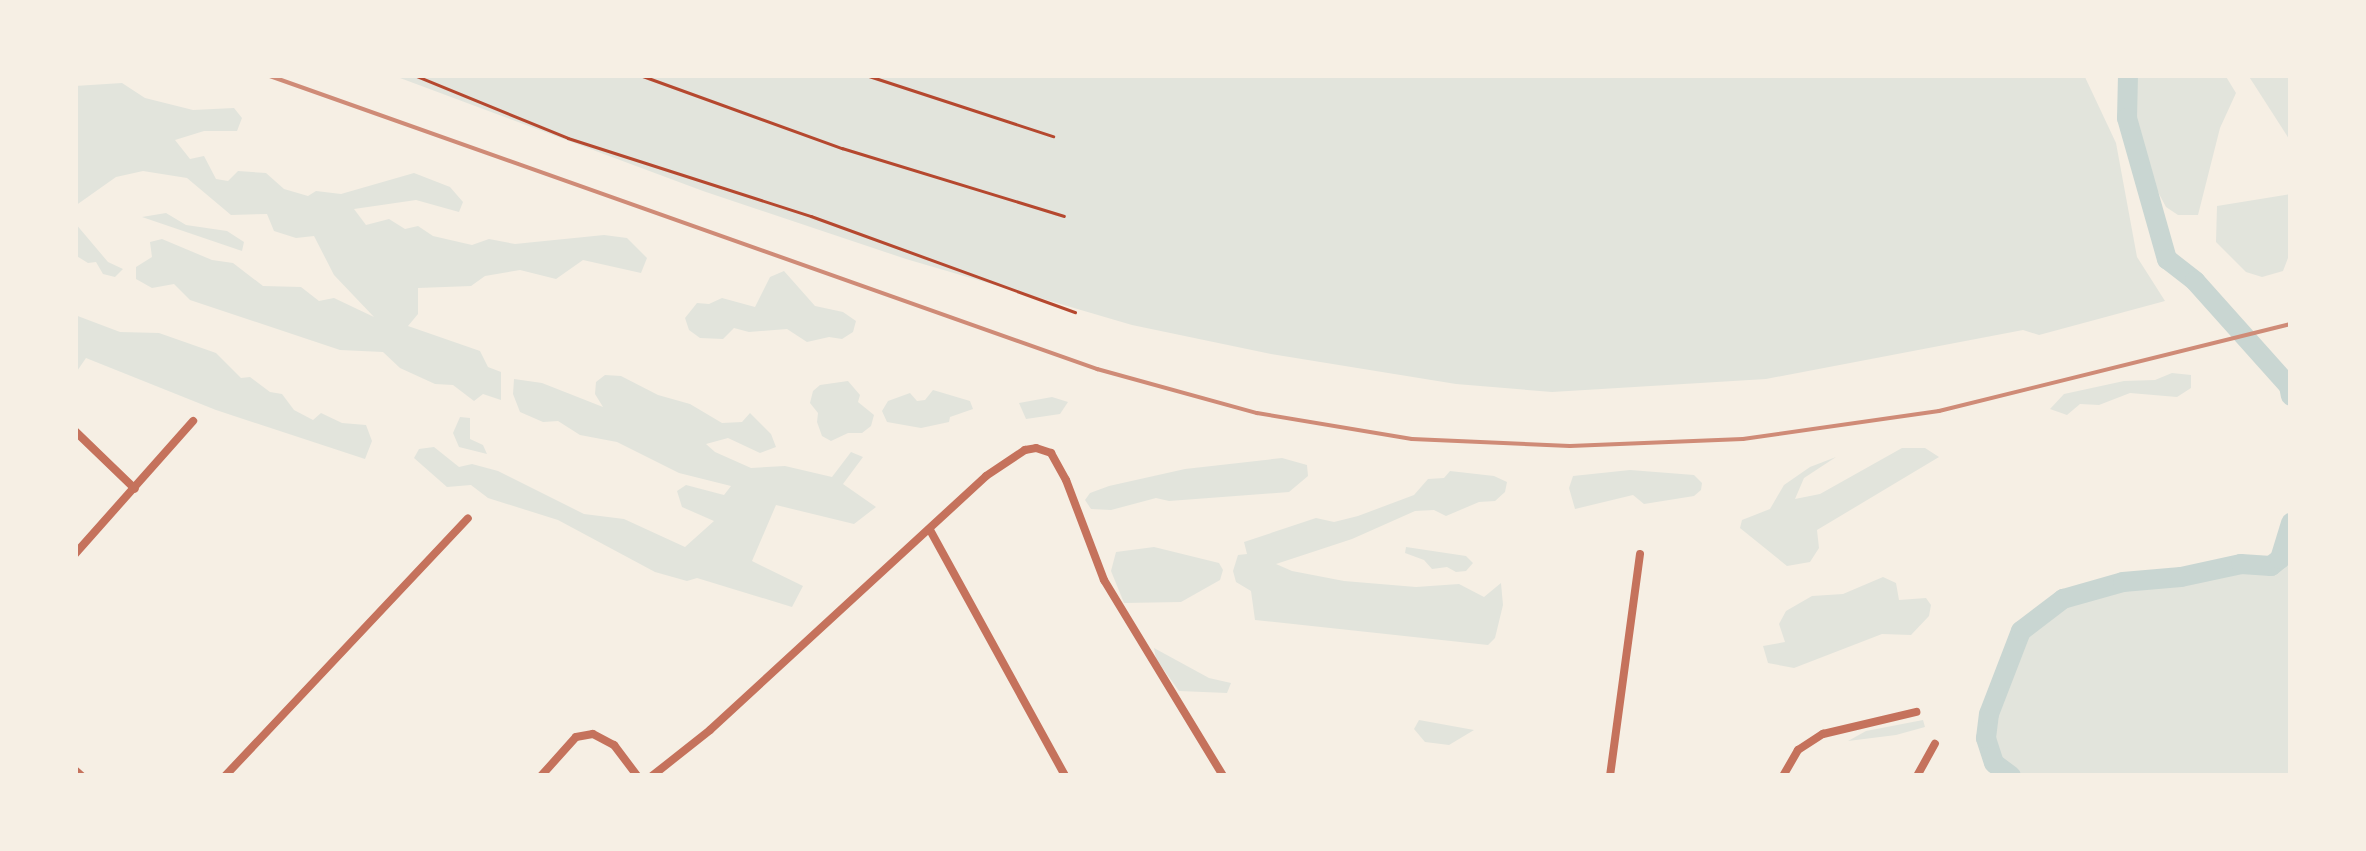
<!DOCTYPE html>
<html>
<head>
<meta charset="utf-8">
<style>
  body { margin:0 }
  #map { position:relative; width:2366px; height:851px; overflow:hidden; background:#f6efe4; font-family:"Roboto Condensed",sans-serif }
  div>[style] { position:absolute }
  [style*='--x'] { left:calc(var(--x)*1px); top:calc(var(--y)*1px); width:calc(var(--w)*1px); rotate:calc(var(--a)*1deg) }
  .green>* { inset:0; background:#e2e4dc }
  .river>* { height:20px; margin:-10px; padding:0 10px; transform-origin:10px; border-radius:10px; background:#c9d6d2 }
  .path>* { height:2.5px; margin:-1.25px; padding:0 1.25px; transform-origin:1.25px; border-radius:1.25px; background:#b5482f }
  .minor>* { height:8px; margin:-4px; padding:0 4px; transform-origin:4px; border-radius:4px; background:#c5725c }
  .rail>* { height:4px; margin:-2px; padding:0 2px; transform-origin:2px; border-radius:2px; background:#cf8b77 }
  span { translate:-50% -50%; white-space:nowrap; text-align:center; line-height:1.15; -webkit-text-stroke:9px #f6efe4; paint-order:stroke }
  .frame { position:absolute; inset:0; border:78px solid #f6efe4; pointer-events:none }
</style>
</head>
<body>
<div id="map">
  <div class="green">
    <i style="clip-path:polygon(392px 75px,2084px 75px,2116px 143px,2137px 257px,2165px 301px,2039px 335px,2023px 330px,1766px 379px,1552px 392px,1456px 384px,1271px 354px,1132px 325px,906px 259px,703px 191px)"></i>
    <i style="clip-path:polygon(2128px 75px,2225px 75px,2236px 93px,2220px 128px,2198px 215px,2178px 215px,2166px 207px,2141px 160px,2127px 118px)"></i>
    <i style="clip-path:polygon(2248px 75px,2291px 75px,2291px 142px)"></i>
    <i style="clip-path:polygon(122px 83px,145px 98px,193px 110px,234px 108px,242px 118px,237px 131px,204px 131px,175px 140px,190px 159px,204px 156px,216px 179px,228px 181px,238px 171px,266px 173px,284px 189px,308px 196px,316px 191px,341px 194px,414px 173px,450px 187px,463px 202px,459px 212px,416px 200px,354px 209px,366px 225px,389px 219px,405px 229px,418px 226px,433px 236px,472px 245px,489px 239px,515px 244px,604px 235px,627px 238px,647px 258px,641px 273px,583px 260px,556px 279px,520px 270px,485px 276px,471px 286px,418px 288px,418px 314px,408px 326px,480px 351px,488px 367px,501px 372px,501px 400px,483px 394px,474px 401px,453px 385px,435px 384px,400px 368px,383px 352px,340px 350px,190px 300px,174px 284px,152px 288px,136px 279px,136px 267px,152px 257px,150px 242px,162px 239px,212px 260px,233px 263px,263px 286px,301px 287px,319px 301px,334px 298px,374px 317px,334px 275px,314px 236px,296px 238px,274px 231px,267px 214px,231px 215px,187px 178px,143px 171px,116px 177px,75px 206px,75px 86px)"></i>
    <i style="clip-path:polygon(2291px 194px,2291px 250px,2283px 271px,2262px 277px,2246px 272px,2216px 242px,2217px 206px)"></i>
    <i style="clip-path:polygon(166px 213px,186px 225px,227px 231px,244px 242px,242px 251px,142px 217px)"></i>
    <i style="clip-path:polygon(75px 223px,108px 262px,123px 269px,115px 277px,103px 274px,96px 262px,88px 263px,75px 255px)"></i>
    <i style="clip-path:polygon(784px 271px,815px 306px,843px 312px,856px 321px,853px 332px,842px 339px,829px 337px,807px 342px,787px 329px,749px 332px,734px 328px,723px 339px,700px 338px,689px 330px,685px 318px,697px 303px,709px 304px,722px 298px,755px 307px,770px 277px)"></i>
    <i style="clip-path:polygon(75px 315px,120px 332px,159px 333px,216px 353px,241px 378px,250px 377px,270px 392px,282px 394px,294px 410px,313px 420px,321px 413px,342px 423px,366px 425px,372px 441px,365px 459px,216px 410px,86px 358px,75px 374px)"></i>
    <i style="clip-path:polygon(2172px 373px,2191px 375px,2191px 388px,2177px 397px,2130px 393px,2099px 405px,2080px 404px,2067px 415px,2050px 409px,2064px 394px,2124px 381px,2155px 380px)"></i>
    <i style="clip-path:polygon(605px 375px,621px 376px,658px 395px,690px 404px,722px 423px,742px 422px,750px 413px,771px 434px,776px 447px,760px 453px,728px 438px,706px 444px,715px 452px,751px 468px,785px 466px,832px 477px,851px 452px,863px 457px,843px 484px,876px 507px,854px 524px,776px 505px,752px 561px,803px 586px,792px 607px,697px 578px,687px 581px,655px 572px,558px 520px,488px 498px,471px 485px,447px 487px,414px 458px,419px 449px,434px 447px,459px 467px,472px 464px,498px 471px,584px 514px,624px 519px,685px 547px,714px 521px,682px 507px,677px 491px,686px 485px,724px 495px,731px 486px,679px 473px,617px 442px,580px 435px,558px 421px,543px 422px,520px 412px,513px 394px,514px 379px,542px 383px,603px 407px,595px 394px,596px 382px)"></i>
    <i style="clip-path:polygon(848px 381px,860px 395px,858px 402px,874px 415px,871px 426px,862px 433px,848px 433px,831px 441px,822px 436px,817px 422px,818px 413px,810px 403px,813px 391px,820px 385px)"></i>
    <i style="clip-path:polygon(933px 390px,970px 401px,973px 409px,950px 417px,949px 422px,921px 428px,887px 422px,882px 411px,888px 401px,910px 393px,917px 401px,925px 400px)"></i>
    <i style="clip-path:polygon(1052px 397px,1068px 402px,1060px 414px,1026px 419px,1019px 403px)"></i>
    <i style="clip-path:polygon(460px 417px,470px 418px,470px 439px,483px 445px,487px 454px,459px 447px,453px 433px)"></i>
    <i style="clip-path:polygon(1902px 448px,1925px 448px,1939px 457px,1817px 530px,1819px 548px,1810px 562px,1787px 566px,1740px 528px,1742px 520px,1770px 509px,1784px 485px,1810px 467px,1836px 457px,1804px 478px,1795px 499px,1820px 494px)"></i>
    <i style="clip-path:polygon(1282px 458px,1307px 465px,1308px 476px,1289px 492px,1169px 501px,1156px 498px,1111px 510px,1091px 509px,1085px 500px,1090px 493px,1109px 486px,1185px 469px)"></i>
    <i style="clip-path:polygon(1630px 470px,1694px 475px,1702px 483px,1701px 490px,1694px 496px,1644px 504px,1633px 495px,1575px 509px,1569px 488px,1573px 476px)"></i>
    <i style="clip-path:polygon(1450px 471px,1494px 476px,1507px 482px,1505px 492px,1495px 501px,1479px 502px,1446px 516px,1434px 510px,1415px 511px,1352px 539px,1276px 564px,1292px 571px,1344px 581px,1416px 587px,1459px 584px,1484px 597px,1501px 583px,1503px 605px,1495px 638px,1488px 645px,1255px 620px,1251px 591px,1236px 582px,1233px 571px,1238px 555px,1247px 554px,1244px 542px,1316px 518px,1334px 522px,1358px 516px,1414px 495px,1428px 479px,1444px 478px)"></i>
    <i style="clip-path:polygon(2291px 523px,2291px 776px,2011px 776px,1994px 763px,1986px 738px,1989px 714px,2021px 631px,2073px 596px,2123px 582px,2181px 577px,2241px 564px,2271px 566px,2280px 559px)"></i>
    <i style="clip-path:polygon(1154px 547px,1219px 563px,1223px 570px,1220px 580px,1181px 602px,1124px 603px,1111px 571px,1116px 552px)"></i>
    <i style="clip-path:polygon(1406px 547px,1466px 556px,1473px 563px,1466px 571px,1456px 572px,1447px 567px,1432px 569px,1424px 560px,1405px 553px)"></i>
    <i style="clip-path:polygon(1883px 577px,1896px 583px,1899px 600px,1926px 598px,1931px 605px,1929px 616px,1911px 635px,1882px 634px,1794px 668px,1768px 663px,1763px 646px,1785px 642px,1779px 624px,1786px 611px,1812px 596px,1843px 594px)"></i>
    <i style="clip-path:polygon(1154px 648px,1209px 678px,1231px 683px,1227px 693px,1179px 691px,1156px 659px)"></i>
    <i style="clip-path:polygon(1419px 720px,1474px 730px,1449px 745px,1425px 742px,1414px 729px)"></i>
    <i style="clip-path:polygon(1923px 720px,1925px 727px,1896px 735px,1848px 741px,1866px 731px)"></i>
  </div>
  <div class="river">
    <i style="--x:2128;--y:75;--w:43;--a:91.3"></i>
    <i style="--x:2127;--y:118;--w:147;--a:74.2"></i>
    <i style="--x:2167;--y:259;--w:36;--a:38"></i>
    <i style="--x:2195;--y:281;--w:141;--a:48.2"></i>
    <i style="--x:2289;--y:386;--w:10;--a:79"></i>
    <i style="--x:2011;--y:776;--w:21;--a:-143"></i>
    <i style="--x:1994;--y:763;--w:26;--a:-108"></i>
    <i style="--x:1986;--y:738;--w:24;--a:-83"></i>
    <i style="--x:1989;--y:714;--w:89;--a:-68.9"></i>
    <i style="--x:2021;--y:631;--w:53;--a:-37.3"></i>
    <i style="--x:2063;--y:599;--w:62;--a:-15.8"></i>
    <i style="--x:2123;--y:582;--w:58;--a:-4.9"></i>
    <i style="--x:2181;--y:577;--w:61;--a:-12.2"></i>
    <i style="--x:2241;--y:564;--w:30;--a:4"></i>
    <i style="--x:2271;--y:566;--w:11;--a:-38"></i>
    <i style="--x:2280;--y:559;--w:38;--a:-73"></i>
  </div>
  <div class="path">
    <i style="--x:414;--y:75;--w:166;--a:22.2"></i>
    <i style="--x:568;--y:138;--w:255;--a:17.8"></i>
    <i style="--x:811;--y:216;--w:281;--a:20"></i>
    <i style="--x:640;--y:75;--w:215;--a:19.9"></i>
    <i style="--x:842;--y:148;--w:232;--a:17"></i>
    <i style="--x:866;--y:75;--w:197;--a:18.1"></i>
  </div>
  <div class="minor">
    <i style="--x:75;--y:431;--w:83;--a:44"></i>
    <i style="--x:930;--y:530;--w:281;--a:61.2"></i>
    <i style="--x:75;--y:554;--w:178;--a:-48.4"></i>
    <i style="--x:75;--y:770;--w:9;--a:41"></i>
    <i style="--x:225;--y:776;--w:354;--a:-46.7"></i>
    <i style="--x:541;--y:776;--w:52;--a:-48.1"></i>
    <i style="--x:576;--y:737;--w:17;--a:-10"></i>
    <i style="--x:593;--y:734;--w:24;--a:28"></i>
    <i style="--x:614;--y:745;--w:39;--a:53"></i>
    <i style="--x:652;--y:776;--w:74;--a:-38.4"></i>
    <i style="--x:710;--y:730;--w:375;--a:-42.6"></i>
    <i style="--x:986;--y:476;--w:47;--a:-33.7"></i>
    <i style="--x:1025;--y:450;--w:11;--a:-10"></i>
    <i style="--x:1036;--y:448;--w:16;--a:18"></i>
    <i style="--x:1051;--y:453;--w:31;--a:61"></i>
    <i style="--x:1066;--y:480;--w:107;--a:69.2"></i>
    <i style="--x:1104;--y:580;--w:229;--a:58.7"></i>
    <i style="--x:1610;--y:776;--w:224;--a:-82.3"></i>
    <i style="--x:1783;--y:776;--w:30;--a:-60"></i>
    <i style="--x:1798;--y:750;--w:30;--a:-33"></i>
    <i style="--x:1823;--y:734;--w:96;--a:-13.3"></i>
    <i style="--x:1917;--y:776;--w:37;--a:-61"></i>
  </div>
  <div class="rail">
    <i style="--x:267;--y:75;--w:881;--a:19.51"></i>
    <i style="--x:1097;--y:369;--w:166;--a:15.4"></i>
    <i style="--x:1257;--y:413;--w:157;--a:9.5"></i>
    <i style="--x:1412;--y:439;--w:158;--a:2.5"></i>
    <i style="--x:1570;--y:446;--w:173;--a:-2.3"></i>
    <i style="--x:1743;--y:439;--w:198;--a:-8.1"></i>
    <i style="--x:1939;--y:411;--w:363;--a:-13.9"></i>
  </div>
  <div class="frame"></div>
</div>
</body>
</html>
